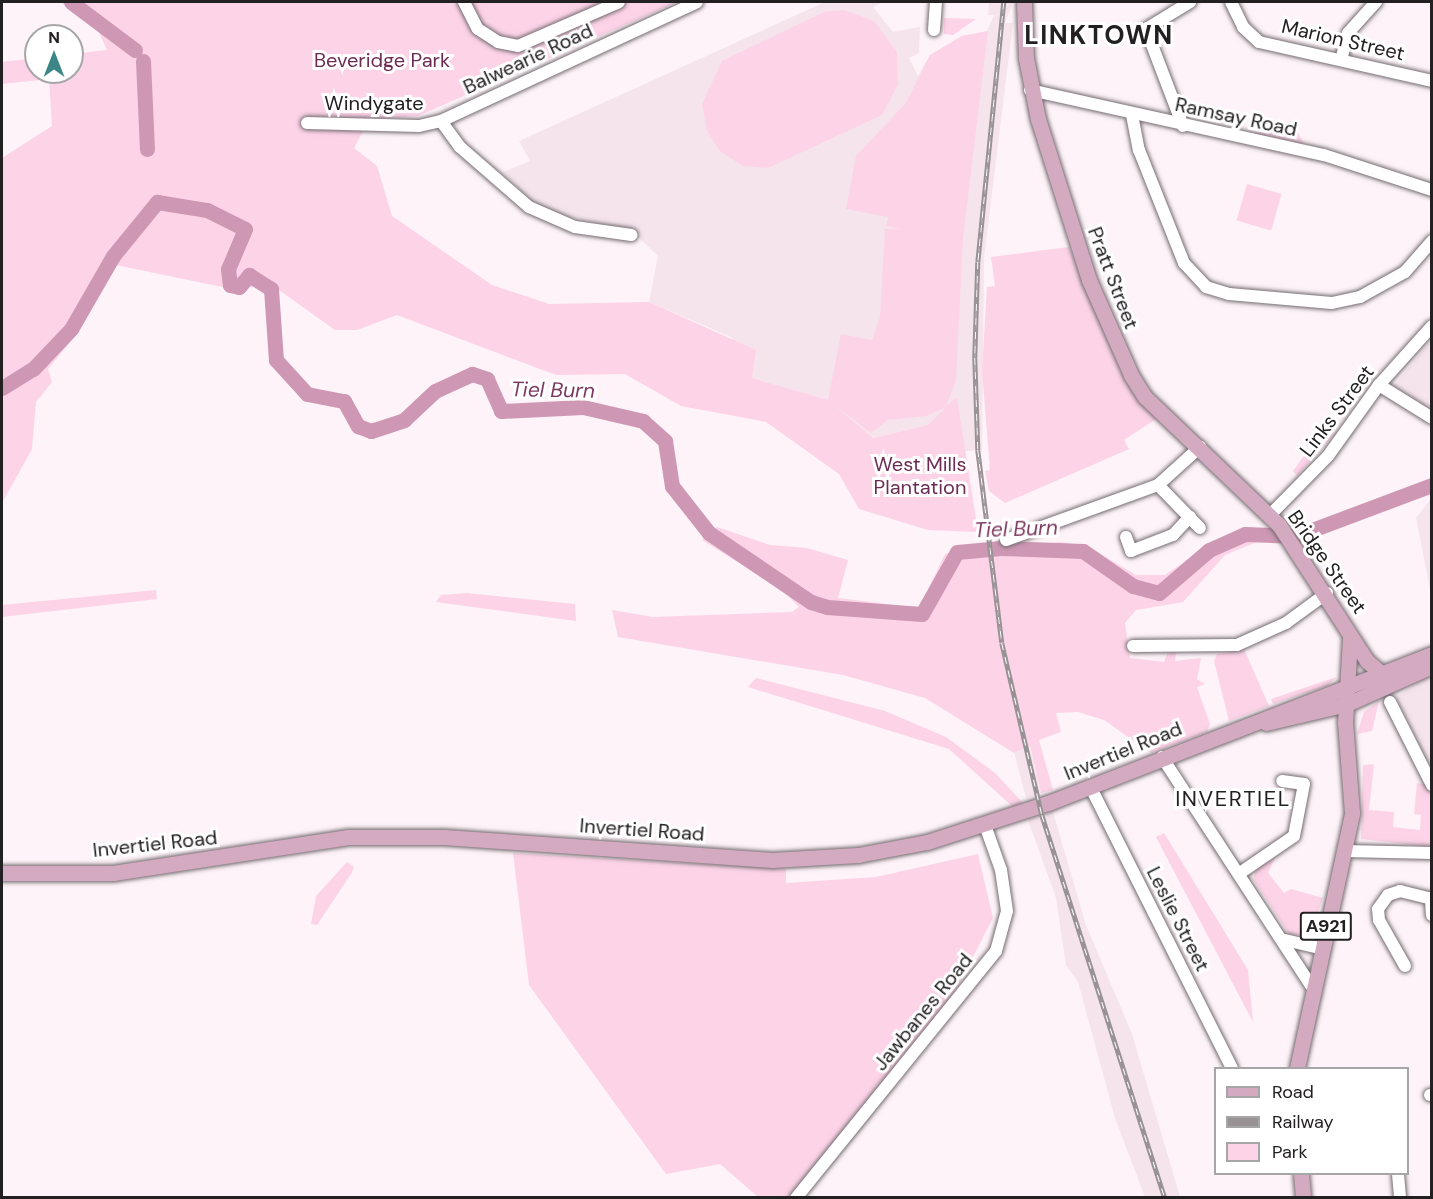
<!DOCTYPE html>
<html>
<head>
<meta charset="utf-8">
<style>
  body { margin:0 }
  #map { position:relative; width:1433px; height:1199px; overflow:hidden; background:#fdf3f8; font-family:"DM Sans",sans-serif }
  div>[style] { position:absolute }
  [style*='--x'] { left:calc(var(--x)*1px); top:calc(var(--y)*1px); width:calc(var(--w)*1px); rotate:calc(var(--a)*1deg) }
  .built>* { inset:0; background:#f5e4ec }
  .green>* { inset:0; background:#fdd3e8; transform-origin:0 0 }
  .river>* { height:15px; margin:-7.5px; padding:0 7.5px; transform-origin:7.5px; border-radius:7.5px; background:#ce98b4 }
  .roads { filter:drop-shadow(0 0 2px #746c70) drop-shadow(0 0 2px #746c70) }
  .minor>* { height:12px; margin:-6px; padding:0 6px; transform-origin:6px; border-radius:6px; background:#fff }
  .major>* { height:15px; margin:-7.5px; padding:0 7.5px; transform-origin:7.5px; border-radius:7.5px; background:#d4aac1 }
  .rail>* { height:4.5px; margin-top:-2.25px; transform-origin:0; background:repeating-linear-gradient(90deg,#fff 0 7px,#989295 0 14px); box-sizing:border-box; border-block:2px solid #989295 }
  span { translate:-50% -50%; white-space:nowrap; text-align:center; line-height:1.15; -webkit-text-stroke:6px #fff; paint-order:stroke }
  .shield-label span { padding:2px 4px; background:#fff; border:2px solid; border-radius:4px; -webkit-text-stroke-width:0 }
  .shield-label { font-size:18px; color:#232022; font-weight:700 }
  .street-label { font-size:20px; color:#232022 }
  .park-label { font-size:20px; color:#6c2b52 }
  .water-label { font-size:21px; color:#7c3960; font-style:italic }
  .quarter-label { font-size:22px; color:#232022; letter-spacing:1.5px }
  .district-label { font-size:26px; color:#232022; font-weight:700; letter-spacing:1.5px }
  .frame { position:absolute; inset:0; border:3px solid #232022; pointer-events:none }
  .legend { position:absolute; left:1214px; top:1067px; width:195px; height:108px; box-sizing:border-box; background:#fff; border:2px solid #a7a6a7; margin:0; padding:8px 10px; list-style:none; font-size:18px; color:#232022 }
  .legend li { display:flex; align-items:center; gap:12px; height:30px }
  .legend b { width:30px; border:2px solid #a7a6a7 }
  .north { position:absolute; left:24px; top:24px; width:60px; height:60px; box-sizing:border-box; background:#fff; border:2px solid #a7a6a7; border-radius:50%; rotate:0deg; font-size:16px; font-weight:700; line-height:24px; text-align:center; color:#232022 }
  .north::after { content:''; display:block; margin:auto; width:21px; height:27px; background:#3d8687; clip-path:polygon(50% 0,100% 100%,50% 72%,0 100%) }
</style>
</head>
<body>
<div id="map">
  <div class="built">
    <i style="clip-path:polygon(825px 2px,883px 2px,873px 7px,893px 32px,920px 27px,919px 53px,909px 58px,918px 76px,930px 55px,962px 36px,987px 31px,994px 15px,988px 15px,989px 2px,1013px 2px,1005px 23px,1013px 23px,984px 258px,982px 450px,965px 451px,957px 397px,928px 425px,873px 438px,829px 401px,752px 378px,731px 337px,649px 302px,658px 256px,633px 232px,541px 210px,503px 172px,530px 161px,519px 141px)"></i>
    <i style="clip-path:polygon(1431px 340px,1431px 410px,1394px 386px)"></i>
    <i style="clip-path:polygon(1431px 499px,1431px 594px,1416px 518px)"></i>
    <i style="clip-path:polygon(1431px 674px,1431px 767px,1396px 697px)"></i>
    <i style="clip-path:polygon(1011px 740px,1029px 742px,1041px 793px,1026px 798px)"></i>
    <i style="clip-path:polygon(1052px 809px,1086px 925px,1132px 1034px,1180px 1197px,1145px 1197px,1115px 1118px,1078px 982px,1066px 965px,1056px 898px,1028px 820px)"></i>
  </div>
  <div class="green">
    <i style="clip-path:polygon(evenodd,60px 2px,677px 2px,418px 116px,369px 120px,354px 148px,377px 166px,392px 216px,492px 285px,549px 304px,649px 302px,756px 350px,752px 378px,828px 400px,841px 334px,872px 340px,880px 317px,885px 229px,901px 229px,886px 226px,888px 217px,846px 209px,856px 156px,906px 103px,930px 55px,962px 36px,988px 31px,963px 238px,956px 381px,946px 406px,957px 397px,978px 532px,928px 530px,859px 509px,839px 474px,766px 422px,681px 406px,625px 374px,556px 375px,397px 315px,357px 330px,335px 330px,272px 285px,232px 289px,111px 264px,75px 336px,48px 369px,52px 382px,36px 402px,32px 449px,2px 503px,2px 158px,52px 126px,49px 79px,2px 84px,2px 62px,36px 58px,36px 72px,72px 72px,72px 54px,107px 50px,97px 28px,60px 2px,832px 403px,871px 433px,888px 420px,926px 416px,946px 407px,928px 425px,873px 438px,832px 403px)"></i>
    <i style="clip-path:polygon(844px 10px,874px 21px,897px 52px,898px 85px,882px 115px,768px 168px,743px 166px,720px 151px,707px 131px,702px 104px,722px 61px,824px 12px)"></i>
    <i style="clip-path:polygon(944px 18px,976px 19px,953px 35px,944px 34px)"></i>
    <i style="clip-path:polygon(1270px 124px,1297px 130px,1304px 145px,1254px 134px)"></i>
    <i style="left:1247px;top:184px;width:36px;height:38px;rotate:16deg"></i>
    <i style="clip-path:polygon(1069px 247px,1120px 370px,1156px 419px,1124px 440px,1129px 449px,1005px 503px,989px 491px,985px 471px,990px 470px,982px 371px,987px 287px,995px 286px,991px 257px)"></i>
    <i style="clip-path:polygon(1338px 430px,1297px 476px,1293px 471px,1303px 457px)"></i>
    <i style="clip-path:polygon(717px 527px,770px 545px,807px 548px,848px 560px,838px 598px,919px 608px,945px 554px,958px 550px,1061px 542px,1087px 546px,1136px 575px,1165px 575px,1217px 540px,1260px 529px,1257px 542px,1225px 555px,1183px 602px,1136px 610px,1125px 623px,1130px 658px,1164px 662px,1168px 652px,1176px 652px,1175px 661px,1201px 658px,1197px 679px,1205px 684px,1197px 687px,1210px 724px,1207px 732px,1151px 753px,1104px 720px,1078px 712px,1056px 713px,1061px 732px,1039px 740px,1053px 790px,1041px 793px,1030px 745px,1014px 753px,925px 698px,843px 675px,618px 637px,612px 610px,653px 617px,792px 612px,799px 607px,781px 589px,702px 540px)"></i>
    <i style="clip-path:polygon(156px 590px,157px 599px,2px 617px,2px 605px)"></i>
    <i style="clip-path:polygon(467px 593px,575px 604px,576px 621px,436px 602px,441px 595px)"></i>
    <i style="clip-path:polygon(1244px 649px,1269px 706px,1229px 721px,1214px 661px,1217px 654px)"></i>
    <i style="clip-path:polygon(1337px 677px,1327px 686px,1273px 704px,1271px 699px)"></i>
    <i style="clip-path:polygon(756px 678px,885px 711px,946px 737px,995px 773px,1023px 803px,1013px 807px,949px 749px,748px 687px)"></i>
    <i style="clip-path:polygon(1379px 701px,1372px 731px,1357px 734px,1364px 712px)"></i>
    <i style="clip-path:polygon(1374px 764px,1369px 810px,1394px 812px,1393px 827px,1420px 830px,1421px 815px,1414px 814px,1417px 783px,1425px 784px,1431px 794px,1431px 847px,1361px 839px,1363px 765px)"></i>
    <i style="clip-path:polygon(1164px 833px,1248px 970px,1253px 1022px,1156px 837px)"></i>
    <i style="clip-path:polygon(513px 853px,786px 869px,786px 883px,876px 877px,978px 854px,993px 918px,952px 998px,792px 1197px,758px 1197px,720px 1164px,666px 1174px,529px 985px)"></i>
    <i style="clip-path:polygon(1275px 858px,1268px 873px,1284px 893px,1291px 889px,1323px 898px,1310px 936px,1289px 934px,1253px 879px,1256px 869px)"></i>
    <i style="clip-path:polygon(347px 862px,354px 867px,351px 874px,317px 925px,311px 924px,316px 896px)"></i>
  </div>
  <div class="river">
    <i style="--x:71;--y:2;--w:80;--a:36.9"></i>
    <i style="--x:143;--y:61;--w:88;--a:87.4"></i>
    <i style="--x:2;--y:388;--w:36;--a:-32"></i>
    <i style="--x:33;--y:369;--w:55;--a:-46.5"></i>
    <i style="--x:71;--y:329;--w:84;--a:-60.1"></i>
    <i style="--x:113;--y:256;--w:70;--a:-50.8"></i>
    <i style="--x:157;--y:202;--w:51;--a:9.1"></i>
    <i style="--x:207;--y:210;--w:42;--a:26.6"></i>
    <i style="--x:245;--y:229;--w:43;--a:113"></i>
    <i style="--x:228;--y:269;--w:16;--a:83"></i>
    <i style="--x:230;--y:285;--w:9;--a:13"></i>
    <i style="--x:239;--y:287;--w:16;--a:-50"></i>
    <i style="--x:249;--y:275;--w:26;--a:32"></i>
    <i style="--x:271;--y:289;--w:71;--a:86"></i>
    <i style="--x:276;--y:360;--w:46;--a:47.6"></i>
    <i style="--x:307;--y:394;--w:38;--a:11"></i>
    <i style="--x:344;--y:401;--w:29;--a:61"></i>
    <i style="--x:358;--y:426;--w:14;--a:21"></i>
    <i style="--x:371;--y:431;--w:35;--a:-18"></i>
    <i style="--x:404;--y:420;--w:42;--a:-43.1"></i>
    <i style="--x:435;--y:391;--w:41;--a:-24.7"></i>
    <i style="--x:472;--y:374;--w:16;--a:18"></i>
    <i style="--x:487;--y:379;--w:35;--a:66"></i>
    <i style="--x:501;--y:411;--w:82;--a:-2.8"></i>
    <i style="--x:583;--y:407;--w:62;--a:13.1"></i>
    <i style="--x:643;--y:421;--w:30;--a:42"></i>
    <i style="--x:665;--y:441;--w:46;--a:81.2"></i>
    <i style="--x:672;--y:486;--w:60;--a:51.8"></i>
    <i style="--x:709;--y:533;--w:123;--a:34.1"></i>
    <i style="--x:811;--y:602;--w:17;--a:17"></i>
    <i style="--x:827;--y:607;--w:95;--a:4.2"></i>
    <i style="--x:922;--y:614;--w:71;--a:-60.6"></i>
    <i style="--x:957;--y:552;--w:44;--a:-5.2"></i>
    <i style="--x:1001;--y:548;--w:82;--a:2.1"></i>
    <i style="--x:1083;--y:551;--w:61;--a:35"></i>
    <i style="--x:1133;--y:586;--w:27;--a:15"></i>
    <i style="--x:1159;--y:593;--w:66;--a:-40.7"></i>
    <i style="--x:1209;--y:550;--w:39;--a:-24"></i>
    <i style="--x:1245;--y:534;--w:51;--a:2.2"></i>
    <i style="--x:1296;--y:536;--w:145;--a:-20.6"></i>
  </div>
  <div class="roads">
    <div class="minor">
      <i style="--x:464;--y:2;--w:30;--a:63"></i>
      <i style="--x:478;--y:29;--w:24;--a:33"></i>
      <i style="--x:498;--y:42;--w:20;--a:11"></i>
      <i style="--x:518;--y:46;--w:110;--a:-23.5"></i>
      <i style="--x:1231;--y:2;--w:28;--a:64"></i>
      <i style="--x:1243;--y:27;--w:22;--a:43"></i>
      <i style="--x:1259;--y:42;--w:177;--a:12.7"></i>
      <i style="--x:934;--y:30;--w:28;--a:-86"></i>
      <i style="--x:1341;--y:60;--w:28;--a:-75"></i>
      <i style="--x:1348;--y:33;--w:42;--a:-47.9"></i>
      <i style="--x:1030;--y:90;--w:301;--a:12.5"></i>
      <i style="--x:1324;--y:155;--w:114;--a:18"></i>
      <i style="--x:1132;--y:115;--w:36;--a:79"></i>
      <i style="--x:1139;--y:150;--w:122;--a:68.3"></i>
      <i style="--x:1184;--y:263;--w:33;--a:47"></i>
      <i style="--x:1206;--y:287;--w:24;--a:17"></i>
      <i style="--x:1229;--y:294;--w:103;--a:5"></i>
      <i style="--x:1332;--y:303;--w:29;--a:-12"></i>
      <i style="--x:1360;--y:297;--w:51;--a:-29.1"></i>
      <i style="--x:1405;--y:272;--w:41;--a:-48.9"></i>
      <i style="--x:441;--y:121;--w:32;--a:54"></i>
      <i style="--x:460;--y:147;--w:91;--a:41"></i>
      <i style="--x:529;--y:207;--w:50;--a:23.5"></i>
      <i style="--x:575;--y:227;--w:57;--a:8.1"></i>
      <i style="--x:307;--y:123;--w:112;--a:1.5"></i>
      <i style="--x:419;--y:126;--w:23;--a:-13"></i>
      <i style="--x:441;--y:121;--w:282;--a:-24.9"></i>
      <i style="--x:1183;--y:126;--w:104;--a:-110.9"></i>
      <i style="--x:1146;--y:29;--w:52;--a:-31.5"></i>
      <i style="--x:1379;--y:385;--w:62;--a:31.9"></i>
      <i style="--x:1158;--y:485;--w:60;--a:45.7"></i>
      <i style="--x:1269;--y:516;--w:84;--a:-45.5"></i>
      <i style="--x:1328;--y:456;--w:87;--a:-54.3"></i>
      <i style="--x:1379;--y:385;--w:79;--a:-48.1"></i>
      <i style="--x:1126;--y:537;--w:15;--a:70"></i>
      <i style="--x:1131;--y:551;--w:45;--a:-20.9"></i>
      <i style="--x:1173;--y:535;--w:25;--a:-47"></i>
      <i style="--x:1006;--y:540;--w:162;--a:-19.9"></i>
      <i style="--x:1158;--y:485;--w:57;--a:-42.1"></i>
      <i style="--x:1133;--y:646;--w:104;--a:-0.6"></i>
      <i style="--x:1237;--y:645;--w:54;--a:-24.2"></i>
      <i style="--x:1286;--y:623;--w:51;--a:-36.2"></i>
      <i style="--x:1390;--y:702;--w:93;--a:63.2"></i>
      <i style="--x:1162;--y:757;--w:273;--a:56.9"></i>
      <i style="--x:1090;--y:786;--w:316;--a:63.3"></i>
      <i style="--x:1345;--y:851;--w:87;--a:1.3"></i>
      <i style="--x:1240;--y:873;--w:65;--a:-34.4"></i>
      <i style="--x:1294;--y:836;--w:53;--a:-79.1"></i>
      <i style="--x:1304;--y:784;--w:22;--a:-172"></i>
      <i style="--x:1431;--y:898;--w:17;--a:87"></i>
      <i style="--x:1285;--y:940;--w:37;--a:13"></i>
      <i style="--x:1405;--y:966;--w:53;--a:-119.5"></i>
      <i style="--x:1379;--y:920;--w:11;--a:-95"></i>
      <i style="--x:1378;--y:909;--w:17;--a:-54"></i>
      <i style="--x:1388;--y:895;--w:13;--a:-18"></i>
      <i style="--x:1400;--y:891;--w:33;--a:14"></i>
      <i style="--x:1430;--y:1095;--w:2;--a:0"></i>
      <i style="--x:1398;--y:1174;--w:24;--a:85"></i>
      <i style="--x:796;--y:1198;--w:318;--a:-51"></i>
      <i style="--x:996;--y:951;--w:41;--a:-74.6"></i>
      <i style="--x:1007;--y:911;--w:41;--a:-98.3"></i>
      <i style="--x:1001;--y:870;--w:48;--a:-109.6"></i>
    </div>
    <div class="major">
      <i style="--x:1024;--y:2;--w:56;--a:88"></i>
      <i style="--x:1026;--y:58;--w:62;--a:78.9"></i>
      <i style="--x:1038;--y:119;--w:169;--a:72.4"></i>
      <i style="--x:1089;--y:280;--w:104;--a:66.1"></i>
      <i style="--x:1131;--y:375;--w:26;--a:58"></i>
      <i style="--x:1145;--y:397;--w:185;--a:43.7"></i>
      <i style="--x:1279;--y:525;--w:162;--a:57.1"></i>
      <i style="--x:1367;--y:661;--w:20;--a:41"></i>
      <i style="--x:1266;--y:723;--w:83;--a:-13.2"></i>
      <i style="--x:1347;--y:704;--w:93;--a:-24.1"></i>
      <i style="--x:2;--y:873;--w:111;--a:0"></i>
      <i style="--x:113;--y:873;--w:238;--a:-8.7"></i>
      <i style="--x:348;--y:837;--w:96;--a:0"></i>
      <i style="--x:444;--y:837;--w:329;--a:4"></i>
      <i style="--x:772;--y:860;--w:86;--a:-3.3"></i>
      <i style="--x:858;--y:855;--w:70;--a:-10.7"></i>
      <i style="--x:927;--y:842;--w:127;--a:-17.9"></i>
      <i style="--x:1048;--y:803;--w:412;--a:-21.2"></i>
      <i style="--x:1297;--y:1068;--w:261;--a:-77.8"></i>
      <i style="--x:1352;--y:813;--w:90;--a:-94.4"></i>
      <i style="--x:1345;--y:723;--w:85;--a:-86.6"></i>
      <i style="--x:1301;--y:1174;--w:24;--a:85"></i>
    </div>
  </div>
  <div class="rail">
    <i style="--x:1004;--y:2;--w:261;--a:95.7"></i>
    <i style="--x:978;--y:262;--w:96;--a:91.8"></i>
    <i style="--x:975;--y:358;--w:92;--a:88.1"></i>
    <i style="--x:978;--y:450;--w:194;--a:82.9"></i>
    <i style="--x:1002;--y:643;--w:177;--a:76.9"></i>
    <i style="--x:1042;--y:815;--w:402;--a:72.2"></i>
  </div>
  <div class="shield-label">
    <span style="left:1326px;top:926px">A921</span>
  </div>
  <div class="street-label">
    <span style="left:1343px;top:40px;rotate:13deg">Marion Street</span>
    <span style="left:528px;top:59px;rotate:-25deg">Balwearie Road</span>
    <span style="left:374px;top:103px">Windygate</span>
    <span style="left:1236px;top:117px;rotate:12deg">Ramsay Road</span>
    <span style="left:1113px;top:278px;rotate:69deg">Pratt Street</span>
    <span style="left:1337px;top:411px;rotate:-53deg">Links Street</span>
    <span style="left:1327px;top:562px;rotate:55deg">Bridge Street</span>
    <span style="left:1123px;top:751px;rotate:-22deg">Invertiel Road</span>
    <span style="left:642px;top:830px;rotate:4deg">Invertiel Road</span>
    <span style="left:155px;top:844px;rotate:-6deg">Invertiel Road</span>
    <span style="left:1178px;top:919px;rotate:63deg">Leslie Street</span>
    <span style="left:923px;top:1012px;rotate:-51deg">Jawbanes Road</span>
  </div>
  <div class="park-label">
    <span style="left:382px;top:60px">Beveridge Park</span>
    <span style="left:920px;top:476px">West Mills<br>Plantation</span>
  </div>
  <div class="water-label">
    <span style="left:553px;top:390px;rotate:1deg">Tiel Burn</span>
    <span style="left:1016px;top:529px;rotate:-2deg">Tiel Burn</span>
  </div>
  <div class="quarter-label">
    <span style="left:1233px;top:799px">INVERTIEL</span>
  </div>
  <div class="district-label">
    <span style="left:1099px;top:36px">LINKTOWN</span>
  </div>
  <div class="frame"></div>
  <ul class="legend">
  <li><b style="height:8px;background:#d4aac1"></b>Road</li>
  <li><b style="height:8px;background:#989295"></b>Railway</li>
  <li><b style="height:16px;background:#fdd3e8"></b>Park</li>
  </ul>
  <div class="north">N</div>
</div>
</body>
</html>
